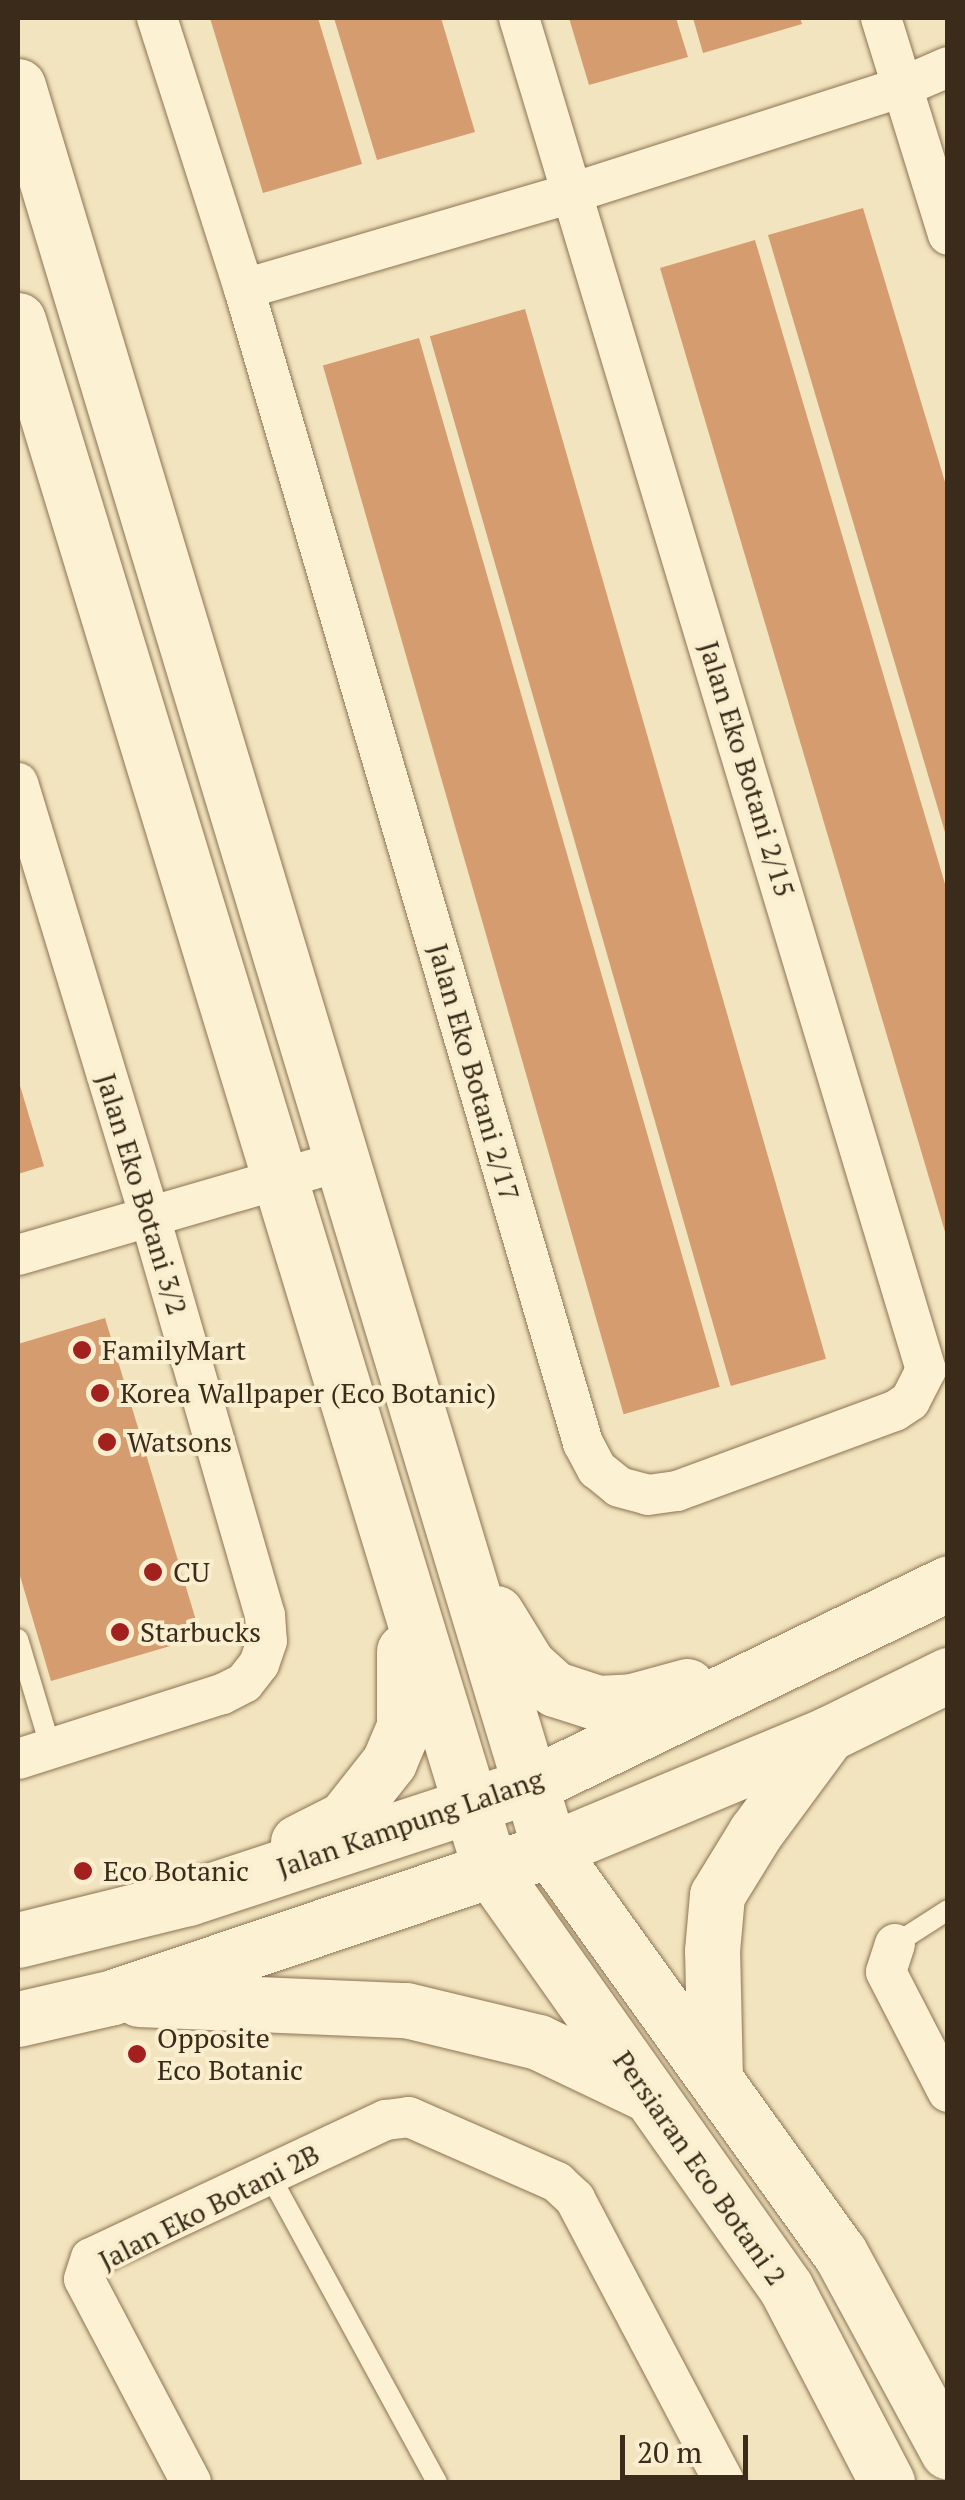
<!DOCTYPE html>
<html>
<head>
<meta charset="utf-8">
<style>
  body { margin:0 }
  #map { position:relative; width:965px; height:2500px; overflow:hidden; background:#f2e4be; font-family:"PT Serif",serif }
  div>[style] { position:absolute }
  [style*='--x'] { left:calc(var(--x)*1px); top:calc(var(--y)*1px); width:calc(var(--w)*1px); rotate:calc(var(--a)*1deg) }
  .building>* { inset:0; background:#d59c6f; transform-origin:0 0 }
  .roads { filter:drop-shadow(0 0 2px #8d7454) drop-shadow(0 0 2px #8d7454) }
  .lane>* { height:20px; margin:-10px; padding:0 10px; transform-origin:10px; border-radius:10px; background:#fcf1d2 }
  .street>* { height:40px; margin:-20px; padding:0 20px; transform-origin:20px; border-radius:20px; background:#fcf1d2 }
  .secondary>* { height:55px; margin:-27.5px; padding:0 27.5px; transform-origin:27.5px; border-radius:27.5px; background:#fcf1d2 }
  .dots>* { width:28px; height:28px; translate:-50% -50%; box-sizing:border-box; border:5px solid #f9eece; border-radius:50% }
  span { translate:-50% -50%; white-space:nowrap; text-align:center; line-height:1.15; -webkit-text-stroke:8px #f9eece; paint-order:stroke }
  .street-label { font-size:28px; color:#3a2b1b }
  .poi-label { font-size:28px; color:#3a2b1b }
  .left { translate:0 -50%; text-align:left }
  .frame { position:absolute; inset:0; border:20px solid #3a2b1b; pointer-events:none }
  .scale { position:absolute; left:620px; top:2435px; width:128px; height:45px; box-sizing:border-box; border:5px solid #3a2b1b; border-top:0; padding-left:12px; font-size:30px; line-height:35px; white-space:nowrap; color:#3a2b1b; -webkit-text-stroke:8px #f9eece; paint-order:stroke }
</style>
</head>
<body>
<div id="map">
  <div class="building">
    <i style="clip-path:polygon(210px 18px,318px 18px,362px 164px,263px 193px)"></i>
    <i style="clip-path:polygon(334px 18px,441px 18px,475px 132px,377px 160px)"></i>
    <i style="clip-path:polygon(569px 18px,676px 18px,688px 57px,589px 85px)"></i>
    <i style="clip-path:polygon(693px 18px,800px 18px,802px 24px,703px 53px)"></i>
    <i style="clip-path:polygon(863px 208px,948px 492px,947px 839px,768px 235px)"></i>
    <i style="clip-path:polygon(755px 240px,948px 894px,948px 1242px,660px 268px)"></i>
    <i style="left:525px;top:309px;width:1092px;height:99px;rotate:74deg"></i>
    <i style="left:419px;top:338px;width:1091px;height:100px;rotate:74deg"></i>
    <i style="clip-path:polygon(18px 1079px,44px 1166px,18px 1174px)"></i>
    <i style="clip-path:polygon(105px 1318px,201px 1637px,51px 1681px,18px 1569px,18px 1344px)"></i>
  </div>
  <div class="roads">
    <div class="lane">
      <i style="--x:18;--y:1639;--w:115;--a:73.3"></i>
      <i style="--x:895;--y:1944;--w:63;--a:-32.7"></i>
      <i style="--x:269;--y:2174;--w:351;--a:61.4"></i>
    </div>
    <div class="street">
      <i style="--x:157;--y:18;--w:285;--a:72.2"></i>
      <i style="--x:244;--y:289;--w:1203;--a:73.63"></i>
      <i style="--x:583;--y:1443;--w:30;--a:62"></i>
      <i style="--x:597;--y:1469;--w:28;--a:39"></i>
      <i style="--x:619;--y:1487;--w:30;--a:15"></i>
      <i style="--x:648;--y:1495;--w:29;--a:-8"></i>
      <i style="--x:677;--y:1491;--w:232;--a:-20.2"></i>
      <i style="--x:895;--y:1411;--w:18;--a:-34"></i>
      <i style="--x:910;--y:1401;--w:35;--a:-63"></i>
      <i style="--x:926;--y:1370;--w:1412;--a:-106.75"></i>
      <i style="--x:881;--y:18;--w:227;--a:72.8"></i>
      <i style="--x:244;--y:289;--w:342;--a:-16.3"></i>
      <i style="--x:572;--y:193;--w:347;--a:-17.8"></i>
      <i style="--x:902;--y:87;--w:50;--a:-23.5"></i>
      <i style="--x:18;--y:783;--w:454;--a:73.1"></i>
      <i style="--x:150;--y:1217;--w:414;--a:73.9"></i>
      <i style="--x:265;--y:1615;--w:26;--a:86"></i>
      <i style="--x:267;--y:1641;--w:24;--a:109"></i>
      <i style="--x:259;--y:1664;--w:24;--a:128"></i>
      <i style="--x:244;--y:1683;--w:25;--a:153"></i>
      <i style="--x:222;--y:1694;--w:214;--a:162.3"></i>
      <i style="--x:18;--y:1255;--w:340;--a:-16.2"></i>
      <i style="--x:895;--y:1944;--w:29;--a:108"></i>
      <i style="--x:886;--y:1972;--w:135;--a:62.7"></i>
      <i style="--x:191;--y:2482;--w:229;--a:-117.8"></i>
      <i style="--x:84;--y:2279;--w:22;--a:-72"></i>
      <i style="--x:91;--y:2258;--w:326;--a:-25.1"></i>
      <i style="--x:386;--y:2120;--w:23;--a:-7"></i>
      <i style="--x:409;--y:2117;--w:162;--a:23.7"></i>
      <i style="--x:557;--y:2182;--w:25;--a:43"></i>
      <i style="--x:575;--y:2199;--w:320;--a:62.2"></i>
    </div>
    <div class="secondary">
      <i style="--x:18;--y:86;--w:1842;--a:73.22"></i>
      <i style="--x:550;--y:1850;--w:496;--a:54.3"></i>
      <i style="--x:840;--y:2253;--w:226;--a:61.5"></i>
      <i style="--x:18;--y:320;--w:1619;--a:73.05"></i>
      <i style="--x:490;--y:1869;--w:513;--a:54.76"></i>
      <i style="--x:786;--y:2288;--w:219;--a:62.5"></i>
      <i style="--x:496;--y:1613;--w:61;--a:58.4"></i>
      <i style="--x:528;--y:1665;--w:36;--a:42"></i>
      <i style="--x:555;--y:1689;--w:45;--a:18"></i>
      <i style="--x:598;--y:1703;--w:34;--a:-3"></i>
      <i style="--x:632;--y:1701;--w:57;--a:-15.3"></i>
      <i style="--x:298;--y:1842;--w:51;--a:-26.6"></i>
      <i style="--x:344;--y:1819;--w:73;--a:-51.7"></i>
      <i style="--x:389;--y:1762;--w:38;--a:-67"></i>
      <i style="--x:404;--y:1727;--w:76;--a:-90"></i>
      <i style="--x:18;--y:1940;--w:175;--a:-13.9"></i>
      <i style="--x:188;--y:1898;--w:359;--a:-18.2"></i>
      <i style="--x:529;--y:1786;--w:466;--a:-25.8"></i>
      <i style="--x:139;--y:1999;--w:267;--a:2.4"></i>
      <i style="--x:406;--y:2010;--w:136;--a:13.6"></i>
      <i style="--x:538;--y:2042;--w:121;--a:25.5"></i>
      <i style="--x:18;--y:2019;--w:98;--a:-13"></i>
      <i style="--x:113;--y:1997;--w:461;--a:-18.6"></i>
      <i style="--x:550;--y:1850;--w:301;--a:-22.6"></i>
      <i style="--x:828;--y:1734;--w:134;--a:-26.2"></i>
      <i style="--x:715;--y:2079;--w:128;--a:-91.3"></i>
      <i style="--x:712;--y:1951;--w:56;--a:-84.9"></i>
      <i style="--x:717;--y:1895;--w:73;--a:-58.5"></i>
      <i style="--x:755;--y:1833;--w:123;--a:-53.6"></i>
    </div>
  </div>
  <div class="dots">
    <i style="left:82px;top:1350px;background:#a2211e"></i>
    <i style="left:100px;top:1393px;background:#a2211e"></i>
    <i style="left:107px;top:1442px;background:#a2211e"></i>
    <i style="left:153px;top:1572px;background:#a2211e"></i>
    <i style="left:120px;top:1632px;background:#a2211e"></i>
    <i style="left:83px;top:1871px;background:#a2211e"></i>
    <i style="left:137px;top:2054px;background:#a2211e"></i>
  </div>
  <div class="street-label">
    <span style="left:747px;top:769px;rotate:73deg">Jalan Eko Botani 2/15</span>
    <span style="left:474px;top:1072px;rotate:74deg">Jalan Eko Botani 2/17</span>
    <span style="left:142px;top:1194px;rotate:73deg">Jalan Eko Botani 3/2</span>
    <span style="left:410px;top:1823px;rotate:-19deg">Jalan Kampung Lalang</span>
    <span style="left:700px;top:2168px;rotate:55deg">Persiaran Eco Botani 2</span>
    <span style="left:209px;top:2207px;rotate:-27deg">Jalan Eko Botani 2B</span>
  </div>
  <div class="poi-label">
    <span class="left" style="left:102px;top:1350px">FamilyMart</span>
    <span class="left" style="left:120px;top:1393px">Korea Wallpaper (Eco Botanic)</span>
    <span class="left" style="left:127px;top:1442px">Watsons</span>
    <span class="left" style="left:173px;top:1572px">CU</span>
    <span class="left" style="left:140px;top:1632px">Starbucks</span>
    <span class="left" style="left:103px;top:1871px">Eco Botanic</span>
    <span class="left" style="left:157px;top:2054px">Opposite<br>Eco Botanic</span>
  </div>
  <div class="frame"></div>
  <div class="scale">20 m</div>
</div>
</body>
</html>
